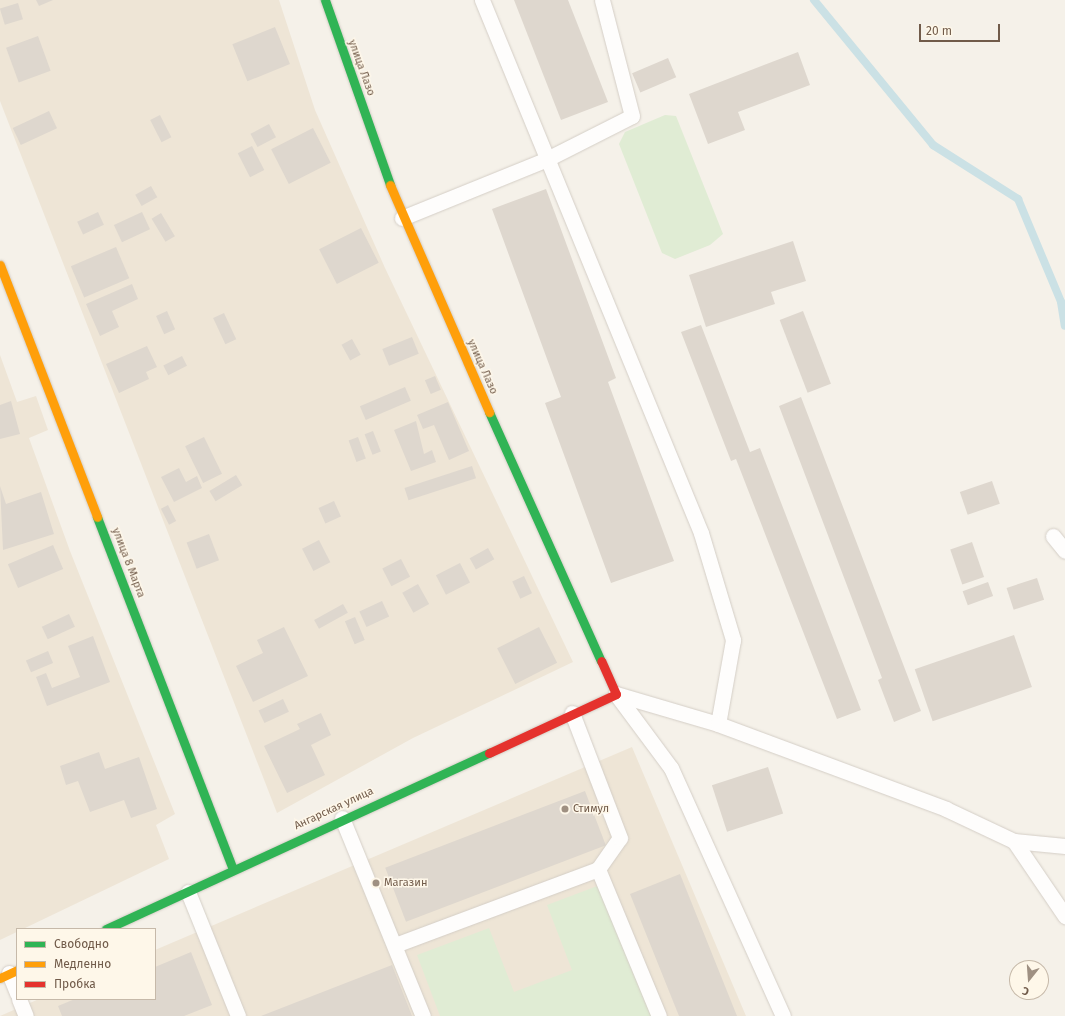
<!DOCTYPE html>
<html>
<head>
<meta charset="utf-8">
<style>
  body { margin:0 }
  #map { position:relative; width:1065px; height:1016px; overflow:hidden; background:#f5f1e9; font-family:"Fira Sans",sans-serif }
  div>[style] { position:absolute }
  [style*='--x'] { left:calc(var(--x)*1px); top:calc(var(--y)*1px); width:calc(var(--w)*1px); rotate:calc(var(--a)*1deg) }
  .residential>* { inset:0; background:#eee5d6 }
  .green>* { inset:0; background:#e0ecd4 }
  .stream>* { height:8px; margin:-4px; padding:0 4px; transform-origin:4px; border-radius:4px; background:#cbe1e5 }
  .building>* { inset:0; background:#ded7ce; transform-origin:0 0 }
  .roads { filter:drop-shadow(0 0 1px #d4cec6) drop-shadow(0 0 1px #d4cec6) }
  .lane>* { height:15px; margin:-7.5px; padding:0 7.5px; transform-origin:7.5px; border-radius:7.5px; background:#fefdfc }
  .fast>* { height:9px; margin:-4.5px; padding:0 4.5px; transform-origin:4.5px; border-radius:4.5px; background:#30b455 }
  .slow>* { height:9px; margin:-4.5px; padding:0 4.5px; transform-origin:4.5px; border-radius:4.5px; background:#ff9f0a }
  .jam>* { height:9px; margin:-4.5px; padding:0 4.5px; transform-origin:4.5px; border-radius:4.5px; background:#e5322d }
  .dots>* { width:11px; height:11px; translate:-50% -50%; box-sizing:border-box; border:2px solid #fef7e9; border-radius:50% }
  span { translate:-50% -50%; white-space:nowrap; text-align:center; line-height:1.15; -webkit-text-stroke:3px #fef7e9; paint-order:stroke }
  .street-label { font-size:11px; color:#715b4a }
  .poi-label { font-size:11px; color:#715b4a }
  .left { translate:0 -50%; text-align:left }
  .legend { position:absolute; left:16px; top:928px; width:140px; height:72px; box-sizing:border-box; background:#fef7e9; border:1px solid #c6b9a9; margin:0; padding:5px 7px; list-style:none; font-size:12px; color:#715b4a }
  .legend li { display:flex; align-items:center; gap:8px; height:20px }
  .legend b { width:20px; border:1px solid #c6b9a9 }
  .north { position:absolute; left:1009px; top:960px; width:40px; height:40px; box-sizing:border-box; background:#fef7e9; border:1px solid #c6b9a9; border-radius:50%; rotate:197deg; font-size:11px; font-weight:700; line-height:16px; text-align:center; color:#715b4a }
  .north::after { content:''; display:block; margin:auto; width:14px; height:18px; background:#9f9082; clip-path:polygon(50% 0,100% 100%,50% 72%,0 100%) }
  .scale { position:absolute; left:919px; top:24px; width:81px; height:18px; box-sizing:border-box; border:2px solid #715b4a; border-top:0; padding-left:5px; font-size:12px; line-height:14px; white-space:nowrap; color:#715b4a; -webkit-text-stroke:3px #fef7e9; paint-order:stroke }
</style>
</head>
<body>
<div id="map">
  <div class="residential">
    <i style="clip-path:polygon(0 0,279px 0,315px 110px,385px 268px,573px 662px,413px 738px,277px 813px,0 101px)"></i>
    <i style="clip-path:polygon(0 355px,17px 402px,36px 396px,48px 430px,29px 438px,70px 551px,175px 814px,156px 825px,169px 859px,0 940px)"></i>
    <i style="clip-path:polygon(632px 747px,746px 1016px,0 1016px,39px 999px,155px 999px,155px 950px)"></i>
  </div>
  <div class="green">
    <i style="clip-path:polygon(665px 115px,676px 116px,723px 234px,710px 245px,675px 259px,662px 253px,619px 144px,625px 132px)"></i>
    <i style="clip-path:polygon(600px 885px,651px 1016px,440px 1016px,417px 955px,489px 928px,514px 992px,572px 970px,547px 905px)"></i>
  </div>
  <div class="stream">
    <i style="--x:814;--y:0;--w:188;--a:50.6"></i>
    <i style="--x:933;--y:145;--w:101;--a:32.4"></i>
    <i style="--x:1018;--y:199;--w:112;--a:67.3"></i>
    <i style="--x:1061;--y:302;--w:24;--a:81"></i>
  </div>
  <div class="building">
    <i style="clip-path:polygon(36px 0,53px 0,39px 6px)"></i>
    <i style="clip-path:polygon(514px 0,568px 0,608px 102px,561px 120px)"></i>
    <i style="left:18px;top:3px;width:17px;height:19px;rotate:73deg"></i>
    <i style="left:275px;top:27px;width:40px;height:46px;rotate:68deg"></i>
    <i style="left:38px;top:36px;width:37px;height:34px;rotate:70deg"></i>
    <i style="clip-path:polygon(798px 52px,810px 85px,738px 112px,745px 130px,708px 144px,689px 94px)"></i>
    <i style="left:668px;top:58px;width:21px;height:39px;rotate:67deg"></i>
    <i style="left:49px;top:111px;width:19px;height:40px;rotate:65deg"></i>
    <i style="left:160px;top:115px;width:25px;height:11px;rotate:63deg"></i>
    <i style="left:269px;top:124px;width:15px;height:21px;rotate:62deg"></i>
    <i style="left:313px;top:128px;width:39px;height:47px;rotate:63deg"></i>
    <i style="left:252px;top:146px;width:27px;height:16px;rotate:63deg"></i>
    <i style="left:151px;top:186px;width:13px;height:18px;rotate:61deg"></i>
    <i style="clip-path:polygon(546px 189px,616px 378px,608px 382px,674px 561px,611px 583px,545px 403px,561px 397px,492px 209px)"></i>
    <i style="left:98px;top:212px;width:14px;height:23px;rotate:65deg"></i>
    <i style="left:142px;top:212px;width:19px;height:31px;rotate:65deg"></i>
    <i style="left:161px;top:213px;width:27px;height:11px;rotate:59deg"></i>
    <i style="left:361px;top:228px;width:39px;height:47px;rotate:63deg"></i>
    <i style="clip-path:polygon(793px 241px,806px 281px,771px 292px,775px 304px,706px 327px,689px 275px)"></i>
    <i style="left:116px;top:247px;width:34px;height:49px;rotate:67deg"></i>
    <i style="clip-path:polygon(132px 284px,138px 299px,112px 311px,119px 327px,100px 336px,86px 304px)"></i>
    <i style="left:167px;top:311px;width:20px;height:12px;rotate:66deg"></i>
    <i style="left:803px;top:311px;width:78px;height:25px;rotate:69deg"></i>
    <i style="left:224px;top:313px;width:29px;height:12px;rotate:65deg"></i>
    <i style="clip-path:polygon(701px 325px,750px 452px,760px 448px,861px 710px,837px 719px,736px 459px,731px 461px,681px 332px)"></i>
    <i style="left:412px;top:337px;width:18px;height:32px;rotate:68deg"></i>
    <i style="left:352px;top:339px;width:18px;height:12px;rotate:61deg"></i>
    <i style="clip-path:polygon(147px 346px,157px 367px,146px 372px,149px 379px,119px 393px,106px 364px)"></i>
    <i style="left:182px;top:356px;width:11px;height:21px;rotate:63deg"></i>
    <i style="left:435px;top:376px;width:15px;height:11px;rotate:67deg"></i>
    <i style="left:405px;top:387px;width:15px;height:49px;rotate:67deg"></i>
    <i style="clip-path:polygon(801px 397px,921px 711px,894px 722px,878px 680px,882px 678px,779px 406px)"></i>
    <i style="clip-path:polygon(11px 401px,20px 434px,0 439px,0 405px)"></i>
    <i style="clip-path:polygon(448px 402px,469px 451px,449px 460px,434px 425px,423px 429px,417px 415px)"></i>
    <i style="clip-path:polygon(416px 421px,424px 454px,432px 450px,436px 462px,411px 471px,394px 430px)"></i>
    <i style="left:373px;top:431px;width:22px;height:9px;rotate:69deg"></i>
    <i style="left:204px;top:437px;width:41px;height:21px;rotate:64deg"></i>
    <i style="left:358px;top:437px;width:23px;height:10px;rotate:70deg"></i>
    <i style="left:472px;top:466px;width:13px;height:71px;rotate:72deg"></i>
    <i style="clip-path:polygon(179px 468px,186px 482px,197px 476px,202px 488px,174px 502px,161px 477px)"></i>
    <i style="left:236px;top:475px;width:12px;height:31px;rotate:59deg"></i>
    <i style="left:992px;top:481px;width:24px;height:34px;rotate:71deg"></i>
    <i style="clip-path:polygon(0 486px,6px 504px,41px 492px,54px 534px,3px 550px)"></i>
    <i style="left:334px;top:501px;width:17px;height:17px;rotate:66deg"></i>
    <i style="left:168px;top:505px;width:18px;height:8px;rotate:63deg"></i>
    <i style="left:209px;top:534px;width:28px;height:24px;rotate:69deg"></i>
    <i style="left:319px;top:540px;width:25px;height:19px;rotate:63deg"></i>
    <i style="left:972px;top:542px;width:37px;height:23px;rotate:71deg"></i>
    <i style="left:53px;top:545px;width:26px;height:49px;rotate:67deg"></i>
    <i style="left:488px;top:548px;width:13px;height:21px;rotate:61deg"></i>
    <i style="left:401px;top:559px;width:20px;height:21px;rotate:63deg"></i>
    <i style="left:460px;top:563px;width:22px;height:27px;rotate:63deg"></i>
    <i style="left:524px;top:576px;width:19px;height:13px;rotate:65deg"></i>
    <i style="left:1037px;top:578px;width:23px;height:32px;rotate:72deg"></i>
    <i style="left:988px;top:582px;width:15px;height:27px;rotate:70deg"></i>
    <i style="left:418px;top:584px;width:23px;height:18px;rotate:61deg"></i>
    <i style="left:382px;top:601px;width:17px;height:25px;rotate:65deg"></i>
    <i style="left:343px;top:604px;width:10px;height:33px;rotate:61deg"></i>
    <i style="left:69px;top:614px;width:14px;height:30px;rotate:65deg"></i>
    <i style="left:355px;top:617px;width:25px;height:11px;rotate:67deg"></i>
    <i style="clip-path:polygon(284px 627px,308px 676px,253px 702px,236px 666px,263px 653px,257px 640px)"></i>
    <i style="left:539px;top:627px;width:40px;height:47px;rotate:63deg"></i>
    <i style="left:1014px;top:635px;width:55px;height:105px;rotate:71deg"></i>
    <i style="clip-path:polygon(93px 636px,110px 682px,47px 706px,36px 677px,46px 673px,52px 688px,80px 677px,68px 646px)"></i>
    <i style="left:48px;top:651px;width:13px;height:24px;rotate:67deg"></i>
    <i style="left:283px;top:699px;width:14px;height:27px;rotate:65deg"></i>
    <i style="clip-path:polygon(321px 713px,331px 735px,311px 745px,325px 775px,287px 793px,264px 746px,300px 729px,297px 724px)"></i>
    <i style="clip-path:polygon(99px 752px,105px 769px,139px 757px,157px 809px,131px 818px,124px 800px,90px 812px,78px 781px,66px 785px,60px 766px)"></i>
    <i style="left:768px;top:767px;width:49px;height:59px;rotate:72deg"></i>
    <i style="left:585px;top:791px;width:58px;height:214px;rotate:69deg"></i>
    <i style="clip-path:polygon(680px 874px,737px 1016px,679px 1016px,630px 894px)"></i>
    <i style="clip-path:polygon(191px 952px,212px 1005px,184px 1016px,62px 1016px,58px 1006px,75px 999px,155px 999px,155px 967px)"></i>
    <i style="clip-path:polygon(392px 965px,412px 1016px,261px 1016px)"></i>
  </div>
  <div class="roads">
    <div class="lane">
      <i style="--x:482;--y:0;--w:576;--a:67.66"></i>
      <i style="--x:701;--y:533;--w:112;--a:73.3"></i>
      <i style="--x:733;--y:640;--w:85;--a:100.1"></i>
      <i style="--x:402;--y:218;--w:157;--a:-22.1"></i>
      <i style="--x:547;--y:159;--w:95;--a:-26.8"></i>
      <i style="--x:632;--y:116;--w:120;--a:-104.5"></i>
      <i style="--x:1053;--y:536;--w:19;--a:51"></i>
      <i style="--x:616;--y:694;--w:106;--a:16.4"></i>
      <i style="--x:718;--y:724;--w:243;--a:20.4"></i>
      <i style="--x:946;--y:809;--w:75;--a:25.2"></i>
      <i style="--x:1014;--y:841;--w:91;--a:55.8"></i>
      <i style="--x:616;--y:694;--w:92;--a:53.4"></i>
      <i style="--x:671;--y:768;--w:272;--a:65.7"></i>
      <i style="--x:342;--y:818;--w:214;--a:67.8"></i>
      <i style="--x:1014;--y:841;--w:51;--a:5.6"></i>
      <i style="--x:598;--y:869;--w:159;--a:67.5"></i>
      <i style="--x:188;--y:892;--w:134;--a:68"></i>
      <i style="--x:395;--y:945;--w:217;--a:-20.5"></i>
      <i style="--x:598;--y:869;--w:38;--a:-55"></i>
      <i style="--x:620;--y:838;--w:134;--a:-111"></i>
      <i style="--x:9;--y:973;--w:22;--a:68"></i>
      <i style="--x:19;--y:999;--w:18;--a:68"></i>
    </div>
    <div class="fast">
      <i style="--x:325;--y:0;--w:196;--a:70.6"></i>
      <i style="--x:489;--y:412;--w:273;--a:65.8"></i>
      <i style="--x:97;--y:517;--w:377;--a:68.9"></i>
      <i style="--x:106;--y:929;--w:422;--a:-24.7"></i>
    </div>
    <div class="slow">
      <i style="--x:390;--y:185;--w:248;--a:66.4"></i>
      <i style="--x:0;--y:265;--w:270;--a:68.9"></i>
      <i style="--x:0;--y:978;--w:19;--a:-25"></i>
    </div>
    <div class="jam">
      <i style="--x:489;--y:753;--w:140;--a:-24.9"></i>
      <i style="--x:616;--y:694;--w:36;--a:-114"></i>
    </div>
  </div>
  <div class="dots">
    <i style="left:565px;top:809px;background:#9f9082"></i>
    <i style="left:376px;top:883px;background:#9f9082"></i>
  </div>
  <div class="street-label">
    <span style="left:361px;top:68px;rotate:70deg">улица Лазо</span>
    <span style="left:482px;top:367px;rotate:66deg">улица Лазо</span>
    <span style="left:128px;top:563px;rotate:69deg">улица 8 Марта</span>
    <span style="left:334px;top:809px;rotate:-25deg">Ангарская улица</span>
  </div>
  <div class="poi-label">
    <span class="left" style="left:573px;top:809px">Стимул</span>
    <span class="left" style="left:384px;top:883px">Магазин</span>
  </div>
  <ul class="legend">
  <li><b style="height:5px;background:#30b455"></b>Свободно</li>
  <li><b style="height:5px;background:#ff9f0a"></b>Медленно</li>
  <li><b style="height:5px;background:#e5322d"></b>Пробка</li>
  </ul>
  <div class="north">С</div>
  <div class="scale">20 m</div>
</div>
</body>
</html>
